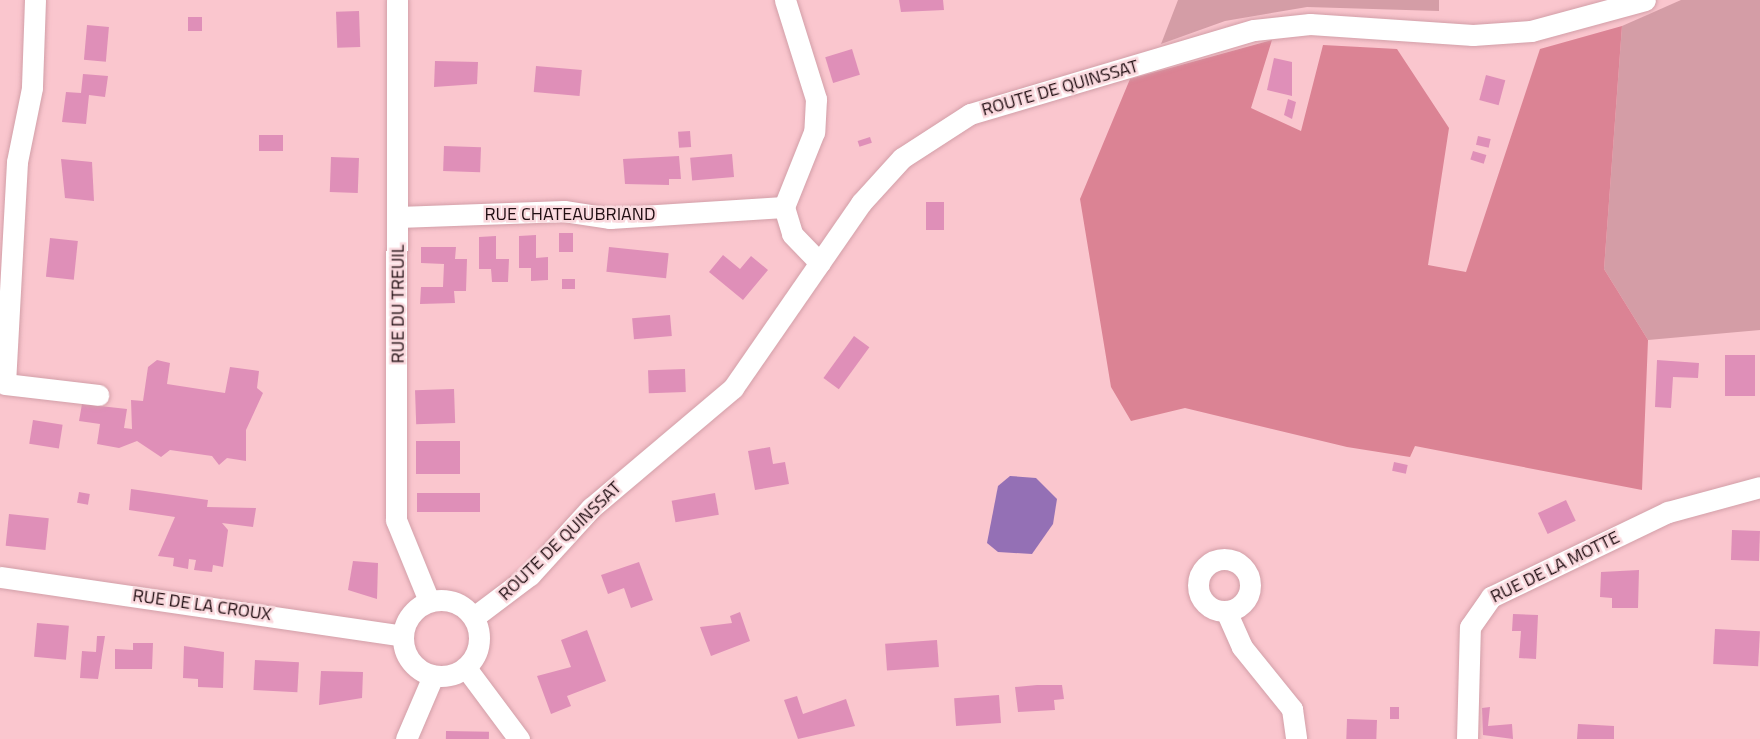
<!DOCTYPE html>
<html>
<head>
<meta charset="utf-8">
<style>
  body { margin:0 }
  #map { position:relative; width:1760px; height:739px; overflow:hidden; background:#fac6ce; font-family:"Titillium Web",sans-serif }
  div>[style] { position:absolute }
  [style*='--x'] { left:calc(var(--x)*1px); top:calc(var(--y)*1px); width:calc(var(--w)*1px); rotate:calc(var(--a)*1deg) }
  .green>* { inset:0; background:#d49da6 }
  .forest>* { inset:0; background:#db8394 }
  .water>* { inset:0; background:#9470b5 }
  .building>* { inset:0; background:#df8fb8; transform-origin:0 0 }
  .roads { filter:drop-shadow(0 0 2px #d29fa8) drop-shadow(0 0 2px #d29fa8) }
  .minor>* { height:21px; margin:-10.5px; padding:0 10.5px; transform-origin:10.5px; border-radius:10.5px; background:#fff }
  .minor>.ring { margin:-10.5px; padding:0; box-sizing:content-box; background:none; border:21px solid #fff; border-radius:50% }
  span { translate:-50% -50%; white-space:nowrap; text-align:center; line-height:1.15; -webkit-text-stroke:5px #fad9de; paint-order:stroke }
  .street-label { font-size:18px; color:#200e12 }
</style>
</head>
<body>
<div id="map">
  <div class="green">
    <i style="clip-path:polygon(1178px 0,1439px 0,1439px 11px,1307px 7px,1225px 21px,1161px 44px)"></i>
    <i style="clip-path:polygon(1681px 0,1760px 0,1760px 330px,1648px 340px,1604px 269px,1622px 26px)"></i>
  </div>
  <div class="forest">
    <i style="clip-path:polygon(1622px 26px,1604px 269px,1648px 340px,1642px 490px,1415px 446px,1410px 457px,1347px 447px,1185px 408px,1131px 421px,1111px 387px,1080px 199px,1130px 79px,1272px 40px,1251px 108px,1301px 131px,1323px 45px,1397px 49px,1449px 128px,1428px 265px,1466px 272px,1540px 49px)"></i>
  </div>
  <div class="water">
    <i style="clip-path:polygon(1010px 476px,1036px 478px,1057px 499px,1053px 524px,1032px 554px,998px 552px,987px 543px,998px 486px)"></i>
  </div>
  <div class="building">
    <i style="clip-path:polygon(899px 0,943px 0,944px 10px,901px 12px)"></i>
    <i style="left:359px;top:11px;width:36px;height:23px;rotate:88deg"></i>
    <i style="left:188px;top:17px;width:14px;height:14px"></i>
    <i style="left:87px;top:25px;width:22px;height:35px;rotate:5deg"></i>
    <i style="left:852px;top:49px;width:27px;height:28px;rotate:73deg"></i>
    <i style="clip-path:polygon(1274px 58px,1292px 62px,1292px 96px,1267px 90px)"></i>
    <i style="clip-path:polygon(435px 61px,478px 62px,477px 84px,434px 87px)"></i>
    <i style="left:536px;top:66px;width:46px;height:26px;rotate:5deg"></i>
    <i style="clip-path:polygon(83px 74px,108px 76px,105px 97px,89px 95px,86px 124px,62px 122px,66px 92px,81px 93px)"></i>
    <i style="left:1486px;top:75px;width:20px;height:26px;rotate:15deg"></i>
    <i style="clip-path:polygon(1288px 99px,1296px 102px,1292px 119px,1284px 115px)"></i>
    <i style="left:690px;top:131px;width:16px;height:12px;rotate:86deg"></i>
    <i style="left:283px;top:135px;width:16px;height:24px;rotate:90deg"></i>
    <i style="left:1478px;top:136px;width:13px;height:9px;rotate:13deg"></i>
    <i style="left:870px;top:137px;width:6px;height:13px;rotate:72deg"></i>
    <i style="left:444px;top:146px;width:37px;height:25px;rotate:2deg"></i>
    <i style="left:1473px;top:151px;width:14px;height:9px;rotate:17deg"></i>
    <i style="left:732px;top:154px;width:23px;height:42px;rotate:85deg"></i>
    <i style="clip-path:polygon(679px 156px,681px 179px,669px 179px,669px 185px,625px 184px,623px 159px)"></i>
    <i style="left:331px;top:157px;width:28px;height:35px;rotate:2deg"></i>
    <i style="clip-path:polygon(61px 159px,92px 162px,94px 201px,65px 198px)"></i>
    <i style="left:926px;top:202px;width:18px;height:28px"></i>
    <i style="left:559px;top:233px;width:14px;height:19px"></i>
    <i style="clip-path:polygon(536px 235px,536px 258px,548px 257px,548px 280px,531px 281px,531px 268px,519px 268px,519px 236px)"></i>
    <i style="clip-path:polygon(496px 236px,496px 259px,509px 259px,508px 282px,492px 282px,491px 269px,479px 269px,479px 237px)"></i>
    <i style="left:50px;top:238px;width:28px;height:39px;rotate:6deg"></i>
    <i style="clip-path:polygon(421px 247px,456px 247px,455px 259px,467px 259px,466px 291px,454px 291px,455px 303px,420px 304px,421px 287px,443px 287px,444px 264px,421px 263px)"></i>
    <i style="left:609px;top:247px;width:60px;height:25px;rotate:6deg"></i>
    <i style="clip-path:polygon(723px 255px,740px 269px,751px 256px,768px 270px,743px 300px,709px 272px)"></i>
    <i style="left:562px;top:279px;width:13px;height:10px"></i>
    <i style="left:670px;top:315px;width:21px;height:38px;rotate:85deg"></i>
    <i style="left:854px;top:336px;width:19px;height:52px;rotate:36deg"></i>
    <i style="left:1725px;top:355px;width:30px;height:41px"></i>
    <i style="clip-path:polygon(157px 360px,170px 363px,167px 384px,225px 393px,230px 367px,259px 371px,257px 388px,263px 393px,246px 430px,246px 461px,227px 458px,219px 465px,212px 456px,170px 450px,161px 457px,137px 441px,119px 448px,97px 444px,100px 424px,79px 421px,82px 404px,127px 409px,124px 428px,132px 429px,131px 400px,143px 401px,148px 367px)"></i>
    <i style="clip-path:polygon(1657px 360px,1699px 363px,1698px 378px,1673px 377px,1671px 408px,1655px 407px)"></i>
    <i style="left:685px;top:369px;width:23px;height:37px;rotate:88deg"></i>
    <i style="left:454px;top:389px;width:34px;height:39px;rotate:88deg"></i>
    <i style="left:33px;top:420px;width:30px;height:24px;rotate:9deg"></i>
    <i style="left:460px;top:441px;width:33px;height:44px;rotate:90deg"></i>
    <i style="clip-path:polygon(770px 447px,773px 464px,785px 462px,789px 484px,755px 490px,748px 451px)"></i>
    <i style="left:1394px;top:462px;width:14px;height:9px;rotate:12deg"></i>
    <i style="clip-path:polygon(131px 489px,208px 500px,207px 507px,256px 508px,253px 527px,222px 523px,228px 530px,223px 567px,213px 565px,212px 572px,194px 570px,196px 560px,189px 559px,188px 569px,173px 566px,174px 558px,158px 556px,175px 517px,129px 510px)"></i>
    <i style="left:79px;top:492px;width:11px;height:11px;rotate:10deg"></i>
    <i style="left:417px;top:493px;width:63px;height:19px"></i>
    <i style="left:715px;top:493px;width:22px;height:44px;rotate:80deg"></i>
    <i style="left:1566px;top:500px;width:23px;height:31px;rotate:65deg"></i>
    <i style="left:9px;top:514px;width:40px;height:32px;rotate:6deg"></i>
    <i style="left:1732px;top:530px;width:28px;height:30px;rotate:2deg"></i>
    <i style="clip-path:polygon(353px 561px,378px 563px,377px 599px,348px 590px)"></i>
    <i style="clip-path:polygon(639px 562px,653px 600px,631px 608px,624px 588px,608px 594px,601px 575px)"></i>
    <i style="clip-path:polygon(1639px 570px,1638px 608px,1612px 608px,1612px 598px,1600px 597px,1601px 572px)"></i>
    <i style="clip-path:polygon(740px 612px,750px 641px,711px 656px,700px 627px,732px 623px,730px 616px)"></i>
    <i style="clip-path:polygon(1513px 614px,1538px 615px,1536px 659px,1519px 658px,1521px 631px,1512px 631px)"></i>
    <i style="left:37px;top:623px;width:32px;height:34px;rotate:5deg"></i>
    <i style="left:1715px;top:629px;width:45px;height:35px;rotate:3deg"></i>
    <i style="clip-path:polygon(587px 630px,606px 681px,567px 696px,571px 706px,551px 714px,537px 676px,571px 667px,561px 640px)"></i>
    <i style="clip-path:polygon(97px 636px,105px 636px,98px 679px,80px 678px,82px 651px,96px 652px)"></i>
    <i style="left:937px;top:640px;width:27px;height:52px;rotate:86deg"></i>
    <i style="clip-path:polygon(133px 643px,153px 643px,152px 669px,115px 669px,115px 649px,133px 650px)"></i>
    <i style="clip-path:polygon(184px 646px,224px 652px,223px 688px,198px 687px,198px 679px,183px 678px)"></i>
    <i style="left:255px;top:660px;width:44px;height:30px;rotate:3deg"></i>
    <i style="clip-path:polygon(321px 671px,363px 672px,362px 698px,319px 705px)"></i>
    <i style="clip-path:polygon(1037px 685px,1062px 685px,1064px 699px,1054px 700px,1055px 710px,1018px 712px,1015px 687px)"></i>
    <i style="left:999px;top:695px;width:28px;height:45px;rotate:86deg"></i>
    <i style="clip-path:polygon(797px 696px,803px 714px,846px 699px,855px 726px,798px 739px,784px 700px)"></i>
    <i style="left:1390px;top:707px;width:9px;height:12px"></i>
    <i style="clip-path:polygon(1490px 707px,1488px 726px,1512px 724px,1513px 739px,1483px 735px,1482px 708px)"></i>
    <i style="left:1347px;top:719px;width:30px;height:20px;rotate:2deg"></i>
    <i style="clip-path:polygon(1578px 724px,1614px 726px,1614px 739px,1577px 739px)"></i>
    <i style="left:446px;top:731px;width:43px;height:8px;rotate:1deg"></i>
  </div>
  <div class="roads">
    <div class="minor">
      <i style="--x:35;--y:0;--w:88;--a:92"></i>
      <i style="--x:32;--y:88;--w:76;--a:101.5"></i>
      <i style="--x:17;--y:162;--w:222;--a:93.1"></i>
      <i style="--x:5;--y:384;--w:94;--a:6.7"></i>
      <i style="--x:397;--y:0;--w:520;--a:90.11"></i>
      <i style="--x:396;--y:520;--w:87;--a:67.8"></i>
      <i style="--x:785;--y:0;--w:104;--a:72.6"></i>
      <i style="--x:816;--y:99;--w:33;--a:93"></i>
      <i style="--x:814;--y:132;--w:81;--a:111.8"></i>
      <i style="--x:784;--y:207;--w:28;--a:73"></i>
      <i style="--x:792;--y:234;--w:40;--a:46"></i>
      <i style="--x:398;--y:217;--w:166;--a:-2.1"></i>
      <i style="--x:564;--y:211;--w:47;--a:8.7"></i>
      <i style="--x:610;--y:218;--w:174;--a:-3.6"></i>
      <i class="ring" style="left:1198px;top:559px;width:31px;height:31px"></i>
      <i style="--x:0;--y:577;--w:406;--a:8.3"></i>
      <i class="ring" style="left:403px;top:600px;width:55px;height:55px"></i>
      <i style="--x:1226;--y:611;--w:39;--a:66"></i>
      <i style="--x:1242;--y:647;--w:80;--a:51.1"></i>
      <i style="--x:1292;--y:709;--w:30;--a:82"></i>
      <i style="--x:474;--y:617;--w:70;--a:-36.9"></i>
      <i style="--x:530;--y:575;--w:91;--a:-47.7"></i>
      <i style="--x:591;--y:508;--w:186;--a:-40.2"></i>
      <i style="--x:733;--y:388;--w:225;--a:-55.3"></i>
      <i style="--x:861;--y:203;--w:61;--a:-47.7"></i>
      <i style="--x:902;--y:158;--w:81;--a:-32.9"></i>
      <i style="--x:970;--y:114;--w:296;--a:-16.5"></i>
      <i style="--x:1254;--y:30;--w:56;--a:-6.1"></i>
      <i style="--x:1310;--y:24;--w:163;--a:3.9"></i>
      <i style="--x:1473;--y:35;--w:58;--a:-3.9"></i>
      <i style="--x:1531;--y:31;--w:118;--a:-15.2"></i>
      <i style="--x:466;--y:668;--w:89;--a:53.3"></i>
      <i style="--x:406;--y:739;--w:69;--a:-66.8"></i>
      <i style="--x:1467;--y:739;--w:112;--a:-88.5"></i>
      <i style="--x:1470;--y:627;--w:37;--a:-55"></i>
      <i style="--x:1491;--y:597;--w:196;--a:-25.7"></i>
      <i style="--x:1668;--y:512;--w:95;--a:-15.2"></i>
    </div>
  </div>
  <div class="street-label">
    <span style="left:1060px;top:88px;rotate:-16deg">ROUTE DE QUINSSAT</span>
    <span style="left:570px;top:214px">RUE CHATEAUBRIAND</span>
    <span style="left:398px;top:304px;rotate:-90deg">RUE DU TREUIL</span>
    <span style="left:560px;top:541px;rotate:-44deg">ROUTE DE QUINSSAT</span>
    <span style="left:1555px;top:567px;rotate:-26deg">RUE DE LA MOTTE</span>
    <span style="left:202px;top:605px;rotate:8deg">RUE DE LA CROUX</span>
  </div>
</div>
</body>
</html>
